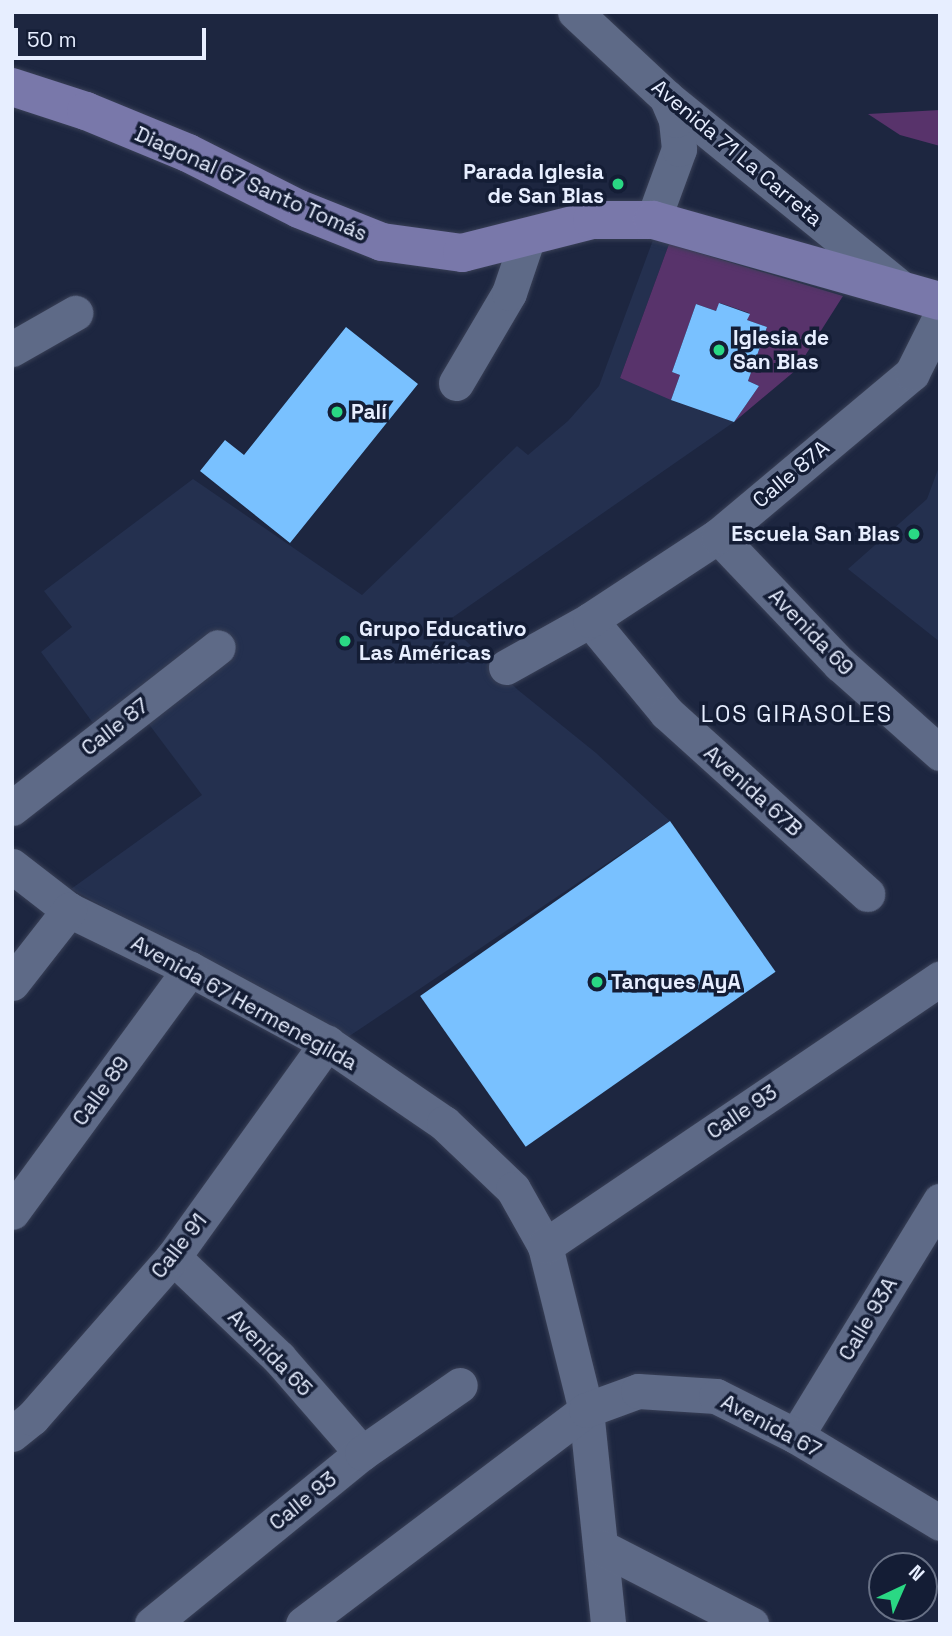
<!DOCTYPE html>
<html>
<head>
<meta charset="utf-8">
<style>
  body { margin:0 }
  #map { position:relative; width:952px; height:1636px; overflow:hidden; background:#1d2640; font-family:"Space Grotesk",sans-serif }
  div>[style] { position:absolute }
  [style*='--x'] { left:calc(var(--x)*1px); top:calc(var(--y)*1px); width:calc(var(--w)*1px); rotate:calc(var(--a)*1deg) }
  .built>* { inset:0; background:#24304f }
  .green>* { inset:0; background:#58336b }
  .building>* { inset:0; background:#79c1ff; transform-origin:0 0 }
  .roads { filter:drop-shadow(0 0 2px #394056) drop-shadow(0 0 2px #394056) }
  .minor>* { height:35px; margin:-17.5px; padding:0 17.5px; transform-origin:17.5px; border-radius:17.5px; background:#5e6a87 }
  .major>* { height:38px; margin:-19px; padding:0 19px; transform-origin:19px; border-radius:19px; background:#7978aa }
  .dots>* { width:19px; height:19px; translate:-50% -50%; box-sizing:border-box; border:4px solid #141d35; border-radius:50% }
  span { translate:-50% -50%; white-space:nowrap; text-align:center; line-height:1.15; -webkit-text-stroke:7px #141d35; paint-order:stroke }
  .street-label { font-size:21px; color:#e7eeff }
  .poi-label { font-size:21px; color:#e7eeff; font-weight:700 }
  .right { translate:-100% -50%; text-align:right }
  .left { translate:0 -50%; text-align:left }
  .neighbourhood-label { font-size:23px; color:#e7eeff; letter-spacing:2px }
  .frame { position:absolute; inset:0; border:14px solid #e7eeff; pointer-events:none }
  .north { position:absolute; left:868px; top:1552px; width:70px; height:70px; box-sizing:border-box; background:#141d35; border:2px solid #687186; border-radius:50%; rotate:44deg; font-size:19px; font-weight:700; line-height:28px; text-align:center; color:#e7eeff }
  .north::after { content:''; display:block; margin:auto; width:24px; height:32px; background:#2ad884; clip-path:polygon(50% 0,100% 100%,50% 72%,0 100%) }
  .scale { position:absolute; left:14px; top:28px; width:192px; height:32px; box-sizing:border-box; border:4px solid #e7eeff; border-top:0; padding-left:9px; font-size:21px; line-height:24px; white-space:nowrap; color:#e7eeff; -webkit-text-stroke:5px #141d35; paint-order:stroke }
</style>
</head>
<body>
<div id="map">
  <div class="built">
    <i style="clip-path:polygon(653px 240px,669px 244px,620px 378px,734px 422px,446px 622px,518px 690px,596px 753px,670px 821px,345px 1039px,71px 889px,202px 795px,145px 719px,93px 723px,41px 652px,72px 627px,44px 591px,193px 479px,362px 595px,517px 446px,528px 455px,568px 421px,599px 386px)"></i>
    <i style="clip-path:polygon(940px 464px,940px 642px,848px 569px,927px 499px)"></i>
  </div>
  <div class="green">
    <i style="clip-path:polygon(940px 110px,940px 146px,900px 135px,868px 114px)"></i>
    <i style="clip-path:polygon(669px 244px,843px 296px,796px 370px,734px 422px,759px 386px,748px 381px,767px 327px,747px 320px,749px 313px,720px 303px,716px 311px,696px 304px,672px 372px,680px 375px,671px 400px,620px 378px)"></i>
  </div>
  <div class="building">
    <i style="clip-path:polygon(719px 303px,750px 314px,747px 320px,767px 327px,748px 381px,759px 386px,734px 422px,671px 400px,680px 375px,672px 372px,696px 304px,716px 311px)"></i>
    <i style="clip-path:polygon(346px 327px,418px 384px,290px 543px,200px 471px,225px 440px,244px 455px)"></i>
    <i style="left:670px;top:821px;width:184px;height:305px;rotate:55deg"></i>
  </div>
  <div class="roads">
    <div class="minor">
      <i style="--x:575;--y:12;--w:125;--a:43"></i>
      <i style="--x:666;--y:97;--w:304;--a:39.1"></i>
      <i style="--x:653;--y:220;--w:76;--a:-69.9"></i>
      <i style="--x:679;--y:149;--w:29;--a:-96"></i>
      <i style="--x:676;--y:120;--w:25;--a:-113"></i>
      <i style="--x:12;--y:349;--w:73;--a:-29.7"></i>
      <i style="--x:456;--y:383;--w:104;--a:-59.5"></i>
      <i style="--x:509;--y:293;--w:59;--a:-71.3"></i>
      <i style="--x:718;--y:536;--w:177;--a:46.4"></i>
      <i style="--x:840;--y:664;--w:134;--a:41.7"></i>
      <i style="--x:590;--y:620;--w:121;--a:50.4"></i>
      <i style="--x:667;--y:713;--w:270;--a:42.1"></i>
      <i style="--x:506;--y:667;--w:96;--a:-29.2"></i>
      <i style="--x:590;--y:620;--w:153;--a:-33.3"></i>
      <i style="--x:718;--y:536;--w:253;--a:-40"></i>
      <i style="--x:912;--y:373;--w:63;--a:-63.4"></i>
      <i style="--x:12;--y:808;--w:261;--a:-38"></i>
      <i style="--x:12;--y:866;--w:72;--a:37.7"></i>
      <i style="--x:69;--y:910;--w:135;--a:26"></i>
      <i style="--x:190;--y:969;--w:156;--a:28.4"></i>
      <i style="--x:327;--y:1043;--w:142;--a:34.4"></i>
      <i style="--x:444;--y:1123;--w:95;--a:43.7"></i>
      <i style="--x:513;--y:1189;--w:65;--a:60.7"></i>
      <i style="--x:545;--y:1246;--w:169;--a:76"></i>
      <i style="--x:586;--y:1410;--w:215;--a:84.1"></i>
      <i style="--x:12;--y:983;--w:93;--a:-52"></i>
      <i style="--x:12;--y:1212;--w:301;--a:-53.8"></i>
      <i style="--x:545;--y:1246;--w:477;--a:-34.1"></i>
      <i style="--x:173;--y:1257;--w:146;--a:43.6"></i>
      <i style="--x:279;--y:1358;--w:126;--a:48.9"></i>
      <i style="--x:12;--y:1434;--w:26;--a:-39"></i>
      <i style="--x:32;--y:1418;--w:214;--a:-48.8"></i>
      <i style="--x:173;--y:1257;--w:264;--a:-54.3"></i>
      <i style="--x:796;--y:1436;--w:276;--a:-58.5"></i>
      <i style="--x:601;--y:1547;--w:169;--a:27.2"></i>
      <i style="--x:152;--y:1624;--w:271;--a:-39.2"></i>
      <i style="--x:362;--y:1453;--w:119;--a:-34.8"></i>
      <i style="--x:303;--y:1624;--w:355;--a:-37.1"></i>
      <i style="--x:586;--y:1410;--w:55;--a:-20.1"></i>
      <i style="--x:638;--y:1391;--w:78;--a:3.7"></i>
      <i style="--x:716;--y:1396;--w:89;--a:26.6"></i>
      <i style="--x:796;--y:1436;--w:168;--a:31.1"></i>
    </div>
    <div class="major">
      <i style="--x:12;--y:87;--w:78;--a:18"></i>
      <i style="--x:86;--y:111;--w:110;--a:22.4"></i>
      <i style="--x:188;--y:153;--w:124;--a:26.8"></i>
      <i style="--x:299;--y:209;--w:89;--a:21.7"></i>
      <i style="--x:382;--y:242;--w:81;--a:7.8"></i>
      <i style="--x:462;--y:253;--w:134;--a:-14.2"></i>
      <i style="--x:592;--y:220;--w:61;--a:0"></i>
      <i style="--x:653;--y:220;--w:298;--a:15.8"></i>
    </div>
  </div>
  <div class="dots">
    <i style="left:618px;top:184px;background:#2ad884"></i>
    <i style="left:719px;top:350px;background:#2ad884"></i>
    <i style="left:337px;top:412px;background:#2ad884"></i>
    <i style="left:914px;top:534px;background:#2ad884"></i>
    <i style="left:345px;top:641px;background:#2ad884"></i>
    <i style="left:597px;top:982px;background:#2ad884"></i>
  </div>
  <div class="street-label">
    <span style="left:737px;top:153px;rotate:40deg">Avenida 71 La Carreta</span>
    <span style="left:251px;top:184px;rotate:24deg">Diagonal 67 Santo Tomás</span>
    <span style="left:791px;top:474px;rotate:-40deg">Calle 87A</span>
    <span style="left:811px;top:632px;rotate:46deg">Avenida 69</span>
    <span style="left:115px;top:727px;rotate:-38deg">Calle 87</span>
    <span style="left:753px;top:791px;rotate:42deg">Avenida 67B</span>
    <span style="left:244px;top:1003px;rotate:29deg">Avenida 67 Hermenegilda</span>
    <span style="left:101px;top:1091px;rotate:-54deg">Calle 89</span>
    <span style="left:742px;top:1112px;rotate:-34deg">Calle 93</span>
    <span style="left:179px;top:1246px;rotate:-52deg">Calle 91</span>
    <span style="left:868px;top:1319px;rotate:-59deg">Calle 93A</span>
    <span style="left:270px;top:1353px;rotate:46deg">Avenida 65</span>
    <span style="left:771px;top:1426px;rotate:28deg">Avenida 67</span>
    <span style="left:303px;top:1501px;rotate:-39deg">Calle 93</span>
  </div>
  <div class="poi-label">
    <span class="right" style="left:604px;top:184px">Parada Iglesia<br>de San Blas</span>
    <span class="left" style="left:733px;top:350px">Iglesia de<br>San Blas</span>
    <span class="left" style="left:351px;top:412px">Palí</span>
    <span class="right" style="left:900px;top:534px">Escuela San Blas</span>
    <span class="left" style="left:359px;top:641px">Grupo Educativo<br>Las Américas</span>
    <span class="left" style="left:611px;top:982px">Tanques AyA</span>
  </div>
  <div class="neighbourhood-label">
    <span style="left:797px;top:714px">LOS GIRASOLES</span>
  </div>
  <div class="frame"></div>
  <div class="north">N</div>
  <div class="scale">50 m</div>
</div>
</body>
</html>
